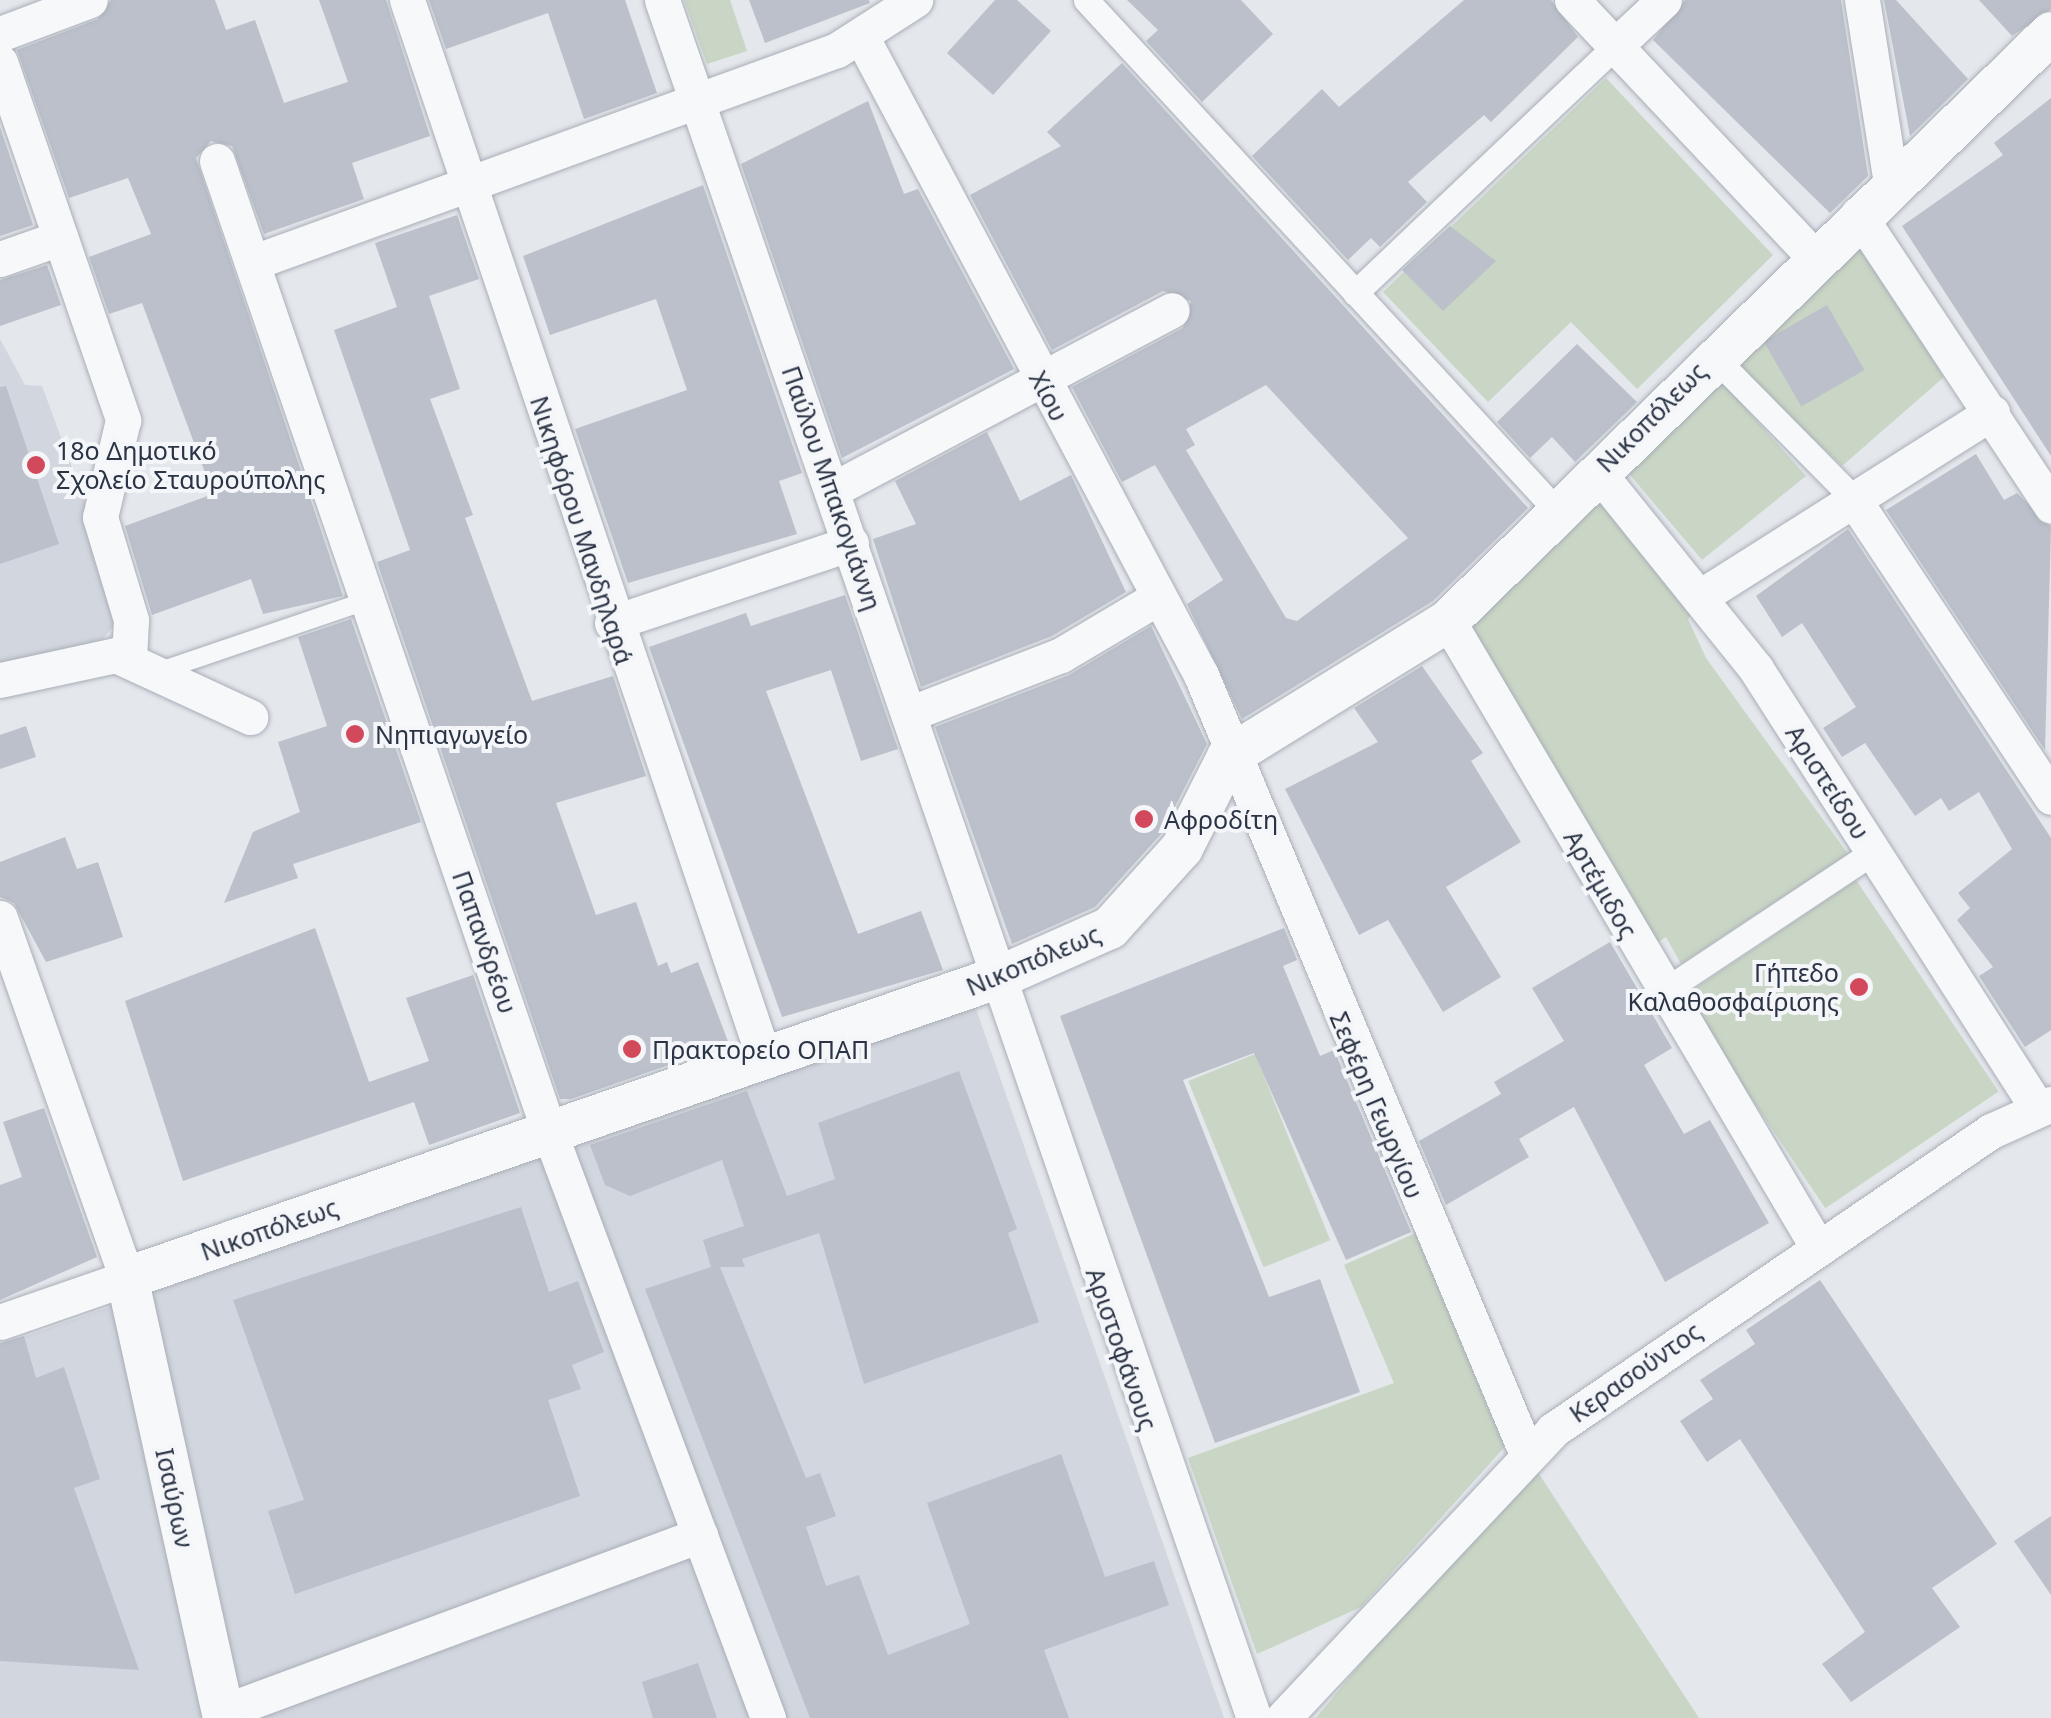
<!DOCTYPE html>
<html>
<head>
<meta charset="utf-8">
<style>
  body { margin:0 }
  #map { position:relative; width:2051px; height:1718px; overflow:hidden; background:#e4e7ec; font-family:"Noto Sans",sans-serif }
  div>[style] { position:absolute }
  [style*='--x'] { left:calc(var(--x)*1px); top:calc(var(--y)*1px); width:calc(var(--w)*1px); rotate:calc(var(--a)*1deg) }
  .built>* { inset:0; background:#d2d6de }
  .green>* { inset:0; background:#c9d6c5; transform-origin:0 0 }
  .building>* { inset:0; background:#bbc0ca; transform-origin:0 0 }
  .roads { filter:drop-shadow(0 0 2px #a9aeb7) drop-shadow(0 0 2px #a9aeb7) }
  .service>* { height:18px; margin:-9px; padding:0 9px; transform-origin:9px; border-radius:9px; background:#f7f8fa }
  .pedestrian>* { height:25px; margin:-12.5px; padding:0 12.5px; transform-origin:12.5px; border-radius:12.5px; background:#f7f8fa }
  .minor>* { height:35px; margin:-17.5px; padding:0 17.5px; transform-origin:17.5px; border-radius:17.5px; background:#f7f8fa }
  .tertiary>* { height:42px; margin:-21px; padding:0 21px; transform-origin:21px; border-radius:21px; background:#f7f8fa }
  .dots>* { width:28px; height:28px; translate:-50% -50%; box-sizing:border-box; border:5px solid #f4f6f9; border-radius:50% }
  span { translate:-50% -50%; white-space:nowrap; text-align:center; line-height:1.15; -webkit-text-stroke:8px #f4f6f9; paint-order:stroke }
  .street-label { font-size:25px; color:#2b3445 }
  .poi-label { font-size:25px; color:#2b3445 }
  .left { translate:0 -50%; text-align:left }
  .right { translate:-100% -50%; text-align:right }
</style>
</head>
<body>
<div id="map">
  <div class="built">
    <i style="clip-path:polygon(0 339px,25px 385px,42px 386px,125px 611px,103px 639px,0 673px)"></i>
    <i style="clip-path:polygon(975px 1006px,1224px 1718px,0 1718px,0 1345px)"></i>
  </div>
  <div class="green">
    <i style="clip-path:polygon(684px 0,730px 0,747px 51px,707px 64px)"></i>
    <i style="clip-path:polygon(1606px 78px,1773px 255px,1637px 389px,1571px 322px,1488px 402px,1383px 292px)"></i>
    <i style="clip-path:polygon(1853px 230px,1944px 377px,1842px 466px,1729px 359px)"></i>
    <i style="clip-path:polygon(1716px 375px,1806px 476px,1702px 560px,1625px 469px)"></i>
    <i style="clip-path:polygon(1596px 496px,1696px 608px,1688px 619px,1706px 658px,1848px 854px,1681px 964px,1666px 937px,1657px 943px,1468px 626px)"></i>
    <i style="left:1856px;top:880px;width:255px;height:209px;rotate:56deg"></i>
    <i style="left:1255px;top:1054px;width:201px;height:72px;rotate:68deg"></i>
    <i style="clip-path:polygon(1420px 1231px,1509px 1442px,1361px 1607px,1257px 1654px,1188px 1458px,1394px 1383px,1344px 1265px)"></i>
    <i style="clip-path:polygon(1537px 1471px,1699px 1718px,1316px 1718px,1412px 1601px)"></i>
  </div>
  <div class="building">
    <i style="clip-path:polygon(111px 0,215px 0,226px 30px,255px 20px,284px 103px,348px 82px,319px 0,386px 0,430px 136px,352px 163px,364px 199px,264px 234px,232px 146px,211px 141px,196px 158px,343px 596px,263px 614px,251px 579px,152px 615px,125px 526px,213px 494px,142px 303px,109px 314px,89px 257px,151px 234px,128px 178px,69px 198px,17px 50px,98px 19px)"></i>
    <i style="clip-path:polygon(429px 0,625px 0,657px 93px,584px 119px,548px 13px,446px 49px)"></i>
    <i style="clip-path:polygon(749px 0,869px 0,870px 3px,765px 43px)"></i>
    <i style="clip-path:polygon(995px 0,1017px 0,1051px 31px,993px 95px,947px 53px)"></i>
    <i style="clip-path:polygon(1127px 0,1241px 0,1273px 34px,1202px 102px,1146px 41px,1158px 30px)"></i>
    <i style="clip-path:polygon(1464px 0,1551px 0,1578px 37px,1491px 122px,1484px 115px,1408px 182px,1427px 202px,1380px 247px,1371px 238px,1348px 260px,1252px 156px,1322px 89px,1339px 107px)"></i>
    <i style="clip-path:polygon(1685px 0,1841px 0,1868px 176px,1830px 213px,1653px 40px)"></i>
    <i style="clip-path:polygon(1884px 0,1896px 0,1968px 79px,1910px 136px)"></i>
    <i style="clip-path:polygon(1979px 0,2051px 0,2051px 9px,2012px 36px)"></i>
    <i style="clip-path:polygon(evenodd,1122px 63px,1528px 508px,1433px 601px,1242px 719px,1187px 604px,1223px 580px,1155px 465px,1122px 482px,1072px 387px,1183px 328px,1191px 301px,1163px 291px,1052px 350px,970px 195px,1061px 146px,1047px 132px,1122px 63px,1266px 385px,1408px 538px,1297px 621px,1286px 618px,1186px 450px,1195px 445px,1186px 429px,1266px 385px)"></i>
    <i style="clip-path:polygon(2051px 98px,2051px 456px,1902px 226px,2003px 155px,1994px 143px)"></i>
    <i style="clip-path:polygon(868px 101px,904px 194px,918px 189px,1014px 369px,842px 458px,741px 164px)"></i>
    <i style="clip-path:polygon(0 127px,33px 225px,0 236px)"></i>
    <i style="clip-path:polygon(703px 185px,802px 473px,779px 481px,797px 534px,628px 583px,575px 429px,687px 390px,656px 299px,550px 335px,523px 256px)"></i>
    <i style="clip-path:polygon(457px 215px,479px 279px,429px 296px,460px 389px,430px 399px,473px 515px,465px 518px,532px 701px,613px 676px,646px 776px,556px 803px,596px 915px,636px 902px,658px 966px,667px 962px,671px 973px,698px 962px,729px 1044px,571px 1099px,560px 1099px,377px 562px,410px 550px,334px 330px,397px 307px,375px 243px)"></i>
    <i style="clip-path:polygon(1450px 226px,1496px 261px,1443px 311px,1402px 270px)"></i>
    <i style="clip-path:polygon(47px 265px,61px 305px,0 326px,0 280px)"></i>
    <i style="left:1827px;top:305px;width:75px;height:73px;rotate:60deg"></i>
    <i style="clip-path:polygon(1577px 344px,1637px 402px,1575px 462px,1552px 437px,1530px 458px,1497px 422px)"></i>
    <i style="clip-path:polygon(6px 386px,59px 544px,0 564px,0 387px)"></i>
    <i style="clip-path:polygon(987px 432px,1020px 501px,1071px 475px,1126px 592px,1052px 636px,921px 687px,873px 539px,916px 524px,895px 481px)"></i>
    <i style="clip-path:polygon(1976px 454px,2004px 500px,2017px 493px,2051px 527px,2045px 750px,1886px 510px)"></i>
    <i style="clip-path:polygon(1848px 529px,2051px 838px,2051px 1030px,2025px 1047px,1979px 976px,1993px 967px,1957px 920px,1970px 908px,1958px 893px,2012px 849px,1979px 792px,1949px 811px,1941px 798px,1915px 816px,1865px 743px,1842px 757px,1823px 728px,1856px 707px,1802px 623px,1782px 637px,1756px 596px)"></i>
    <i style="clip-path:polygon(845px 595px,898px 749px,861px 761px,831px 670px,766px 691px,858px 934px,921px 911px,943px 970px,782px 1017px,649px 647px,746px 613px,751px 626px)"></i>
    <i style="clip-path:polygon(351px 619px,421px 822px,293px 864px,298px 878px,224px 903px,253px 832px,300px 812px,278px 742px,327px 726px,298px 637px)"></i>
    <i style="clip-path:polygon(1151px 626px,1207px 744px,1161px 834px,1095px 907px,1012px 944px,935px 727px,1069px 675px)"></i>
    <i style="clip-path:polygon(1422px 666px,1483px 753px,1471px 761px,1521px 842px,1446px 887px,1501px 977px,1443px 1012px,1388px 920px,1359px 935px,1285px 789px,1378px 742px,1354px 708px)"></i>
    <i style="clip-path:polygon(26px 726px,36px 757px,0 769px,0 735px)"></i>
    <i style="clip-path:polygon(65px 837px,77px 869px,98px 862px,123px 937px,46px 962px,14px 903px,0 897px,0 862px)"></i>
    <i style="clip-path:polygon(315px 928px,369px 1082px,429px 1061px,406px 998px,473px 975px,520px 1113px,429px 1145px,414px 1102px,183px 1181px,125px 1001px)"></i>
    <i style="clip-path:polygon(1284px 928px,1297px 960px,1283px 966px,1320px 1056px,1334px 1050px,1411px 1232px,1346px 1260px,1254px 1053px,1183px 1080px,1269px 1297px,1320px 1279px,1360px 1392px,1215px 1443px,1060px 1016px)"></i>
    <i style="clip-path:polygon(1610px 942px,1672px 1048px,1644px 1065px,1684px 1134px,1710px 1120px,1769px 1223px,1665px 1282px,1574px 1107px,1519px 1139px,1529px 1157px,1446px 1205px,1419px 1141px,1501px 1094px,1494px 1082px,1564px 1041px,1532px 988px)"></i>
    <i style="clip-path:polygon(959px 1071px,1017px 1229px,1008px 1233px,1039px 1322px,864px 1384px,819px 1233px,742px 1259px,745px 1267px,720px 1267px,806px 1478px,820px 1473px,836px 1516px,806px 1527px,826px 1586px,859px 1575px,888px 1655px,970px 1624px,927px 1503px,1061px 1454px,1105px 1577px,1154px 1561px,1169px 1605px,1044px 1650px,1069px 1718px,810px 1718px,645px 1289px,711px 1267px,703px 1240px,744px 1226px,722px 1160px,630px 1196px,605px 1185px,590px 1145px,747px 1091px,787px 1196px,835px 1179px,818px 1123px)"></i>
    <i style="clip-path:polygon(44px 1108px,97px 1257px,0 1300px,0 1185px,22px 1177px,3px 1122px)"></i>
    <i style="clip-path:polygon(521px 1207px,549px 1292px,578px 1281px,604px 1352px,572px 1365px,581px 1389px,548px 1400px,580px 1496px,295px 1594px,268px 1511px,304px 1500px,233px 1300px)"></i>
    <i style="clip-path:polygon(1820px 1280px,1997px 1544px,1932px 1588px,1960px 1627px,1851px 1702px,1822px 1664px,1865px 1632px,1740px 1439px,1707px 1462px,1680px 1421px,1713px 1399px,1700px 1380px,1755px 1344px,1746px 1330px)"></i>
    <i style="clip-path:polygon(24px 1336px,36px 1378px,64px 1367px,100px 1479px,74px 1488px,139px 1670px,0 1661px,0 1343px)"></i>
    <i style="clip-path:polygon(2051px 1516px,2051px 1595px,2014px 1541px)"></i>
    <i style="clip-path:polygon(698px 1663px,717px 1718px,653px 1718px,642px 1682px)"></i>
  </div>
  <div class="roads">
    <div class="service">
      <i style="--x:157;--y:672;--w:224;--a:-18.8"></i>
    </div>
    <div class="pedestrian">
      <i style="--x:1086;--y:0;--w:695;--a:47.33"></i>
      <i style="--x:1355;--y:293;--w:359;--a:-43.5"></i>
      <i style="--x:1712;--y:355;--w:199;--a:45.4"></i>
      <i style="--x:1664;--y:991;--w:251;--a:-33.6"></i>
    </div>
    <div class="minor">
      <i style="--x:407;--y:0;--w:1117;--a:71.35"></i>
      <i style="--x:662;--y:0;--w:1817;--a:70.99"></i>
      <i style="--x:1572;--y:0;--w:352;--a:46.7"></i>
      <i style="--x:1862;--y:0;--w:185;--a:81"></i>
      <i style="--x:0;--y:34;--w:96;--a:-20.7"></i>
      <i style="--x:862;--y:38;--w:722;--a:61.98"></i>
      <i style="--x:1201;--y:675;--w:842;--a:67.3"></i>
      <i style="--x:1615;--y:46;--w:67;--a:-43.2"></i>
      <i style="--x:0;--y:62;--w:379;--a:71"></i>
      <i style="--x:123;--y:420;--w:100;--a:103.3"></i>
      <i style="--x:100;--y:517;--w:108;--a:73.2"></i>
      <i style="--x:131;--y:620;--w:40;--a:92.9"></i>
      <i style="--x:217;--y:161;--w:1025;--a:71.11"></i>
      <i style="--x:549;--y:1131;--w:627;--a:69.54"></i>
      <i style="--x:1858;--y:214;--w:350;--a:56.5"></i>
      <i style="--x:0;--y:259;--w:64;--a:-19.3"></i>
      <i style="--x:254;--y:262;--w:620;--a:-19.98"></i>
      <i style="--x:837;--y:50;--w:93;--a:-32.7"></i>
      <i style="--x:1597;--y:471;--w:254;--a:51.2"></i>
      <i style="--x:1756;--y:669;--w:523;--a:57.34"></i>
      <i style="--x:834;--y:489;--w:382;--a:-27.9"></i>
      <i style="--x:1852;--y:497;--w:360;--a:56.4"></i>
      <i style="--x:1703;--y:595;--w:342;--a:-32.3"></i>
      <i style="--x:1448;--y:621;--w:728;--a:59.45"></i>
      <i style="--x:612;--y:623;--w:252;--a:-18.5"></i>
      <i style="--x:0;--y:680;--w:119;--a:-12.2"></i>
      <i style="--x:116;--y:655;--w:148;--a:24.8"></i>
      <i style="--x:909;--y:714;--w:163;--a:-21.2"></i>
      <i style="--x:1061;--y:655;--w:112;--a:-30.7"></i>
      <i style="--x:0;--y:918;--w:382;--a:70.6"></i>
      <i style="--x:127;--y:1278;--w:134;--a:160.9"></i>
      <i style="--x:223;--y:1712;--w:509;--a:-20.36"></i>
      <i style="--x:1283;--y:1718;--w:395;--a:-46.8"></i>
      <i style="--x:1553;--y:1430;--w:530;--a:-34.32"></i>
      <i style="--x:1991;--y:1131;--w:66;--a:-24.2"></i>
    </div>
    <div class="tertiary">
      <i style="--x:224;--y:1718;--w:451;--a:-102.4"></i>
      <i style="--x:127;--y:1278;--w:920;--a:-19.03"></i>
      <i style="--x:997;--y:978;--w:124;--a:-23.9"></i>
      <i style="--x:1110;--y:928;--w:108;--a:-48"></i>
      <i style="--x:1182;--y:848;--w:102;--a:-63.2"></i>
      <i style="--x:1228;--y:757;--w:259;--a:-31.7"></i>
      <i style="--x:1448;--y:621;--w:842;--a:-44.28"></i>
    </div>
  </div>
  <div class="dots">
    <i style="left:36px;top:465px;background:#d1495b"></i>
    <i style="left:355px;top:734px;background:#d1495b"></i>
    <i style="left:1144px;top:819px;background:#d1495b"></i>
    <i style="left:1859px;top:987px;background:#d1495b"></i>
    <i style="left:632px;top:1049px;background:#d1495b"></i>
  </div>
  <div class="street-label">
    <span style="left:1049px;top:396px;rotate:62deg">Χίου</span>
    <span style="left:1651px;top:417px;rotate:-45deg">Νικοπόλεως</span>
    <span style="left:832px;top:488px;rotate:71deg">Παύλου Μπακογιάννη</span>
    <span style="left:582px;top:530px;rotate:72deg">Νικηφόρου Μανδηλαρά</span>
    <span style="left:1828px;top:782px;rotate:57deg">Αριστείδου</span>
    <span style="left:1601px;top:884px;rotate:60deg">Αρτέμιδος</span>
    <span style="left:485px;top:942px;rotate:71deg">Παπανδρέου</span>
    <span style="left:1033px;top:960px;rotate:-23deg">Νικοπόλεως</span>
    <span style="left:1377px;top:1105px;rotate:67deg">Σεφέρη Γεωργίου</span>
    <span style="left:269px;top:1229px;rotate:-19deg">Νικοπόλεως</span>
    <span style="left:1122px;top:1349px;rotate:71deg">Αριστοφάνoυς</span>
    <span style="left:1635px;top:1372px;rotate:-35deg">Κερασούντος</span>
    <span style="left:175px;top:1498px;rotate:78deg">Ισαύρων</span>
  </div>
  <div class="poi-label">
    <span class="left" style="left:56px;top:465px">18ο Δημοτικό<br>Σχολείο Σταυρούπολης</span>
    <span class="left" style="left:375px;top:734px">Νηπιαγωγείο</span>
    <span class="left" style="left:1164px;top:819px">Αφροδίτη</span>
    <span class="right" style="left:1839px;top:987px">Γήπεδο<br>Καλαθοσφαίρισης</span>
    <span class="left" style="left:652px;top:1049px">Πρακτορείο ΟΠΑΠ</span>
  </div>
</div>
</body>
</html>
